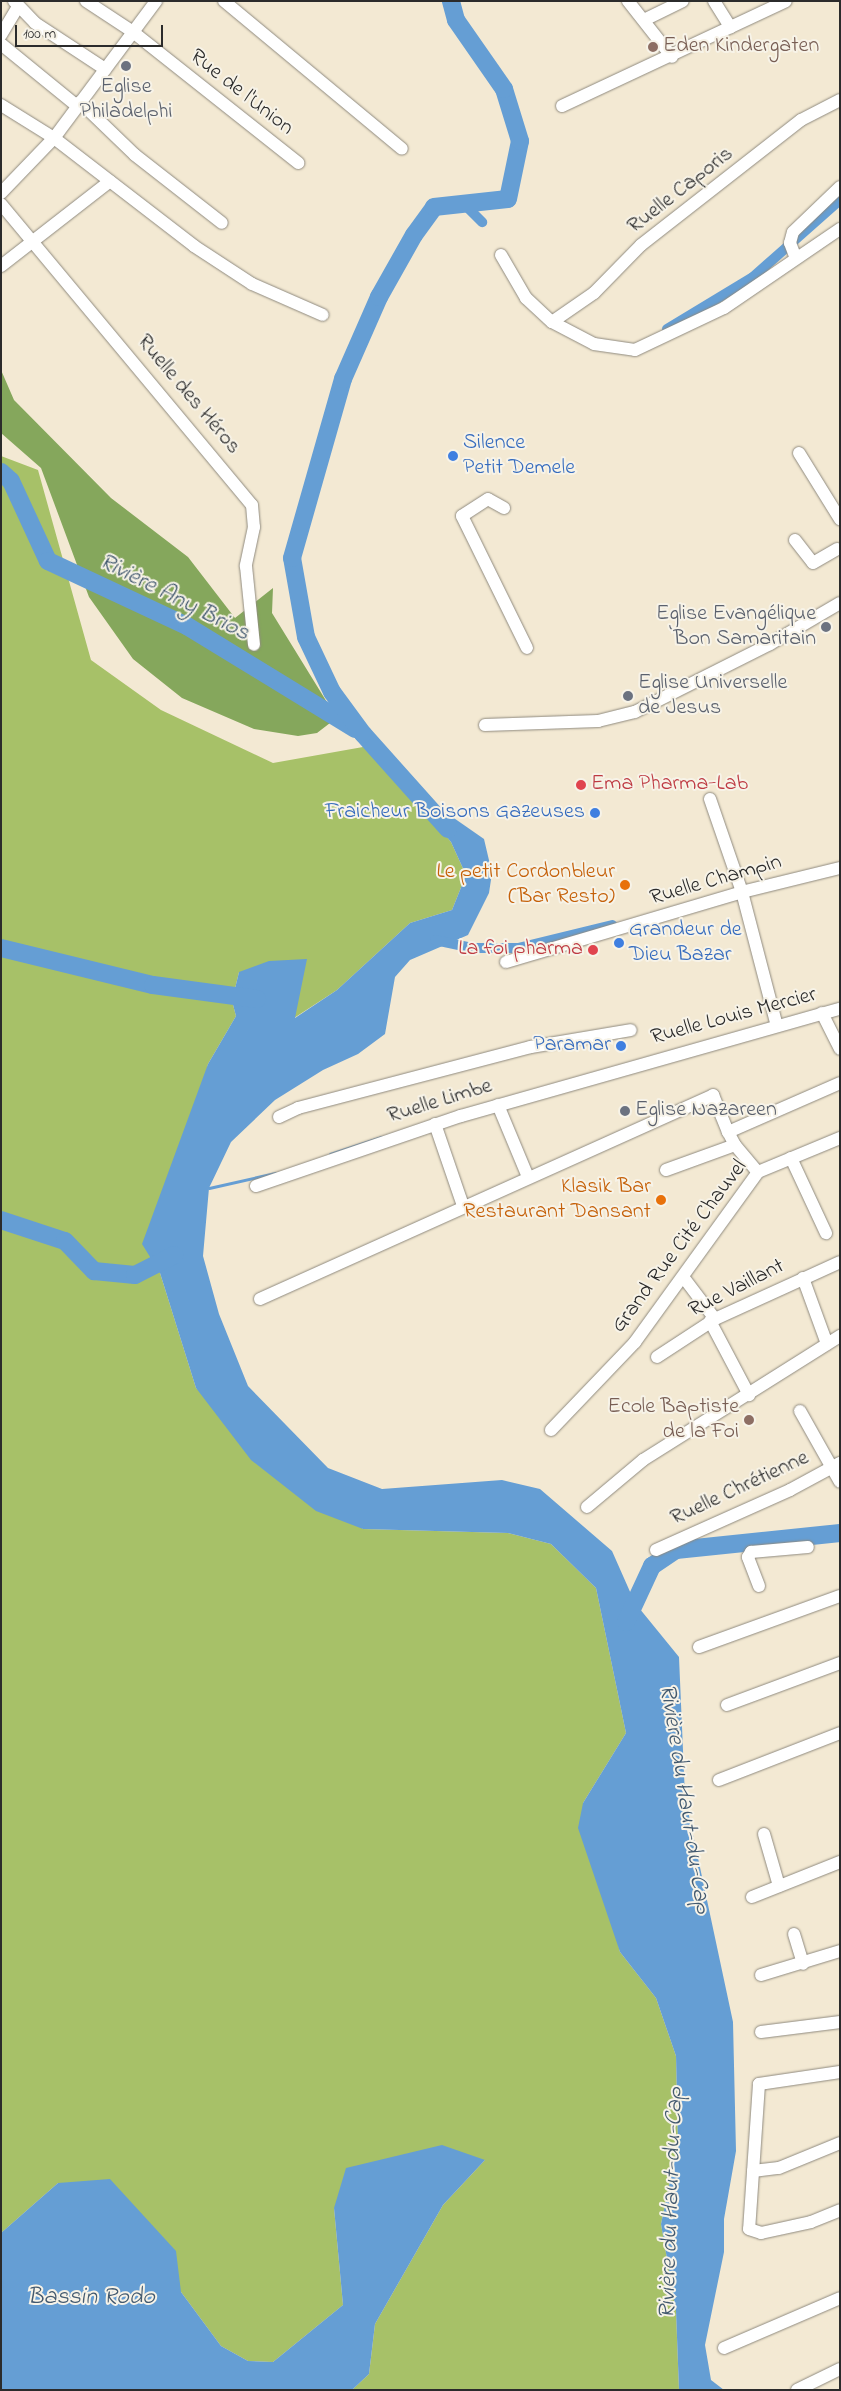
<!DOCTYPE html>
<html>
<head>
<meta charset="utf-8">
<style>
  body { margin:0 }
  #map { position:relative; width:841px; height:2391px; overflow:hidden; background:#f3e9d3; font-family:"Indie Flower",sans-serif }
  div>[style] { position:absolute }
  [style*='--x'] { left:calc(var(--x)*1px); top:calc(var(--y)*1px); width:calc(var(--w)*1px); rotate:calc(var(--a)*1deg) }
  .green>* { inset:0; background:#a7c168 }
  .forest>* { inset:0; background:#85a75c }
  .water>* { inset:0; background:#659ed4 }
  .stream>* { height:3px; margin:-1.5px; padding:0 1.5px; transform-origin:1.5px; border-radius:1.5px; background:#659ed4 }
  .canal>* { height:10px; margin:-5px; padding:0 5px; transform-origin:5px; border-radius:5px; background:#659ed4 }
  .river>* { height:18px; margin:-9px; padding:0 9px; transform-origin:9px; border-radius:9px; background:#659ed4 }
  .roads { filter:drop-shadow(0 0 1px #8f8a7f) drop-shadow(0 0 1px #8f8a7f) }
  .street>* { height:12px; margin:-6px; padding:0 6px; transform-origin:6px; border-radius:6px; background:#fff }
  .dots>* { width:14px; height:14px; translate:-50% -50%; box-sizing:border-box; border:2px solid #f7f3e8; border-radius:50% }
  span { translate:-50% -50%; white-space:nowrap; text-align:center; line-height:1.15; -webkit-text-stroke:4px #f7f3e8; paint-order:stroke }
  .education-label { font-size:22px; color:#785e54 }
  .left { translate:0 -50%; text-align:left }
  .right { translate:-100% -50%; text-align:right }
  .worship-label { font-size:22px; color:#5b616d }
  .street-label { font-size:22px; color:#2b2b2b }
  .shop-label { font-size:22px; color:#366cbe }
  .health-label { font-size:22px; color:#be3a42 }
  .food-label { font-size:22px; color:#c56008 }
  .water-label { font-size:24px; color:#42596f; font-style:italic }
  .frame { position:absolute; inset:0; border:2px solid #2b2b2b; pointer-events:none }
  .scale { position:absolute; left:15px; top:25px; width:148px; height:22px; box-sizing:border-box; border:2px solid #2b2b2b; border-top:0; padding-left:6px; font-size:15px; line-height:18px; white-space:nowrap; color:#2b2b2b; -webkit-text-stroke:4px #f7f3e8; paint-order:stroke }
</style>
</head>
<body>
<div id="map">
  <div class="green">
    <i style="clip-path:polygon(1px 456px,38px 470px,91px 660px,161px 710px,273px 763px,363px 747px,381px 756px,451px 842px,466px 875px,452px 910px,410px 923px,337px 990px,294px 1018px,239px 972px,232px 1001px,236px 1016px,208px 1064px,160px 1273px,196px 1388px,363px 1529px,508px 1533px,551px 1544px,596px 1588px,626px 1733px,583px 1803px,620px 1952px,656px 1998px,676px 2056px,678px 2143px,661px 2224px,676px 2311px,679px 2390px,352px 2390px,369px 2374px,375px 2324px,443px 2205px,485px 2160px,334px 2208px,343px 2305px,273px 2362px,248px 2361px,221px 2346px,181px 2292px,58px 2183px,1px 2233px)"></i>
  </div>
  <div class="forest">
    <i style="clip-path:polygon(1px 370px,14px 400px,111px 498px,188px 557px,235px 618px,273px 588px,272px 613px,333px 712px,330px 723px,317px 733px,298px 736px,254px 729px,182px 698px,133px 659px,89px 597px,41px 468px,1px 433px)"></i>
  </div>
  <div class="water">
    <i style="clip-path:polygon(438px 807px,484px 839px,492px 873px,489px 893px,468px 935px,410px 960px,395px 977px,385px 1034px,358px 1054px,323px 1070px,275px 1100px,231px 1142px,209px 1188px,203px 1256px,219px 1314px,248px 1386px,328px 1468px,382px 1489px,502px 1480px,540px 1489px,612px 1551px,635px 1603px,679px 1657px,685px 1797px,733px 2022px,736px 2151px,724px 2219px,724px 2252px,705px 2345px,711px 2380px,724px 2390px,679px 2390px,676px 2311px,661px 2224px,678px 2143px,676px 2056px,656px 1998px,620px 1952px,578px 1828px,583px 1803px,626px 1733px,596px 1588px,551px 1544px,508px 1533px,363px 1529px,316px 1511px,251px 1460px,196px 1388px,160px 1273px,142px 1244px,208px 1064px,236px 1016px,232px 1001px,239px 972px,269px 961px,307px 959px,295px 1018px,337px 990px,410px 923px,452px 910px,466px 875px,451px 842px,429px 816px)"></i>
    <i style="clip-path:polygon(442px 2145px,485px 2160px,443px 2205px,375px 2324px,369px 2374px,352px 2390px,1px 2390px,1px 2233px,58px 2183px,110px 2179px,176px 2251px,181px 2292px,221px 2346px,248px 2361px,273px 2362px,343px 2305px,334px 2208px,346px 2168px)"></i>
  </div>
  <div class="stream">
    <i style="--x:330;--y:1154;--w:54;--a:-18.4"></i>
    <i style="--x:209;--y:1188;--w:68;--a:-12.8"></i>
  </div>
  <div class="canal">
    <i style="--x:466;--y:206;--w:23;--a:45"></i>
    <i style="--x:667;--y:329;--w:100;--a:-31.2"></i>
    <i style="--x:753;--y:277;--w:116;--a:-41.5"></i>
    <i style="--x:435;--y:940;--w:40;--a:12"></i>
    <i style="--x:474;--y:948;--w:44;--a:0"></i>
    <i style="--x:518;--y:948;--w:97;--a:-13.7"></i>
  </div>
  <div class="river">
    <i style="--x:1;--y:472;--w:13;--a:42"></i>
    <i style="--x:11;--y:481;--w:88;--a:65.2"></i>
    <i style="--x:48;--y:561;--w:153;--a:25.1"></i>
    <i style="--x:187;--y:626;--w:197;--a:31.5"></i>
    <i style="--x:448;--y:829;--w:127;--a:-131.8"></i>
    <i style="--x:363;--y:734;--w:52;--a:-126.4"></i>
    <i style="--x:332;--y:692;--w:61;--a:-115.3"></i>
    <i style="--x:306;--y:637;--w:80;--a:-100"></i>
    <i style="--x:292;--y:558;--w:186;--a:-74.1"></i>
    <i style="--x:343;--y:379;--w:90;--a:-66.3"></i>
    <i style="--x:379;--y:297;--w:71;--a:-60.6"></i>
    <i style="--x:414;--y:235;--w:34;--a:-54"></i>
    <i style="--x:434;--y:207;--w:74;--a:-6.2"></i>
    <i style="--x:508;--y:199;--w:59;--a:-78.3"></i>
    <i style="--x:520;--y:141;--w:54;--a:-107.1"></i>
    <i style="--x:504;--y:89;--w:84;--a:-124.8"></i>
    <i style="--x:456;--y:20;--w:20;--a:-105"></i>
    <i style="--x:1;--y:948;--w:156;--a:13.7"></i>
    <i style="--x:153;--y:985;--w:105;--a:7.7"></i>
    <i style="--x:1;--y:1220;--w:67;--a:18.2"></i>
    <i style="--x:65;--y:1241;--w:42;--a:46"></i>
    <i style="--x:94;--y:1271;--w:41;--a:5.6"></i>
    <i style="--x:135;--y:1275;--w:44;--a:-27.1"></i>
    <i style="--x:626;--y:1622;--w:62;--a:-65.1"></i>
    <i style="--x:652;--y:1566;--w:29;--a:-34"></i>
    <i style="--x:676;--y:1550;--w:165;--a:-5.9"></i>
  </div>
  <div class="roads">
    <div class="street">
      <i style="--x:14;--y:1;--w:30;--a:46"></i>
      <i style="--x:35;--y:23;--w:84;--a:33.3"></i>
      <i style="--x:86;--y:1;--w:56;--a:33.4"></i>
      <i style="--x:133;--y:32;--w:211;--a:38.4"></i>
      <i style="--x:224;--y:1;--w:231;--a:39.7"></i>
      <i style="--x:628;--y:1;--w:71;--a:51.8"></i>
      <i style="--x:714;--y:1;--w:31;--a:58"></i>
      <i style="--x:644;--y:20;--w:43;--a:-26"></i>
      <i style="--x:1;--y:35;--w:31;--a:-59"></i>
      <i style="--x:1;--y:44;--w:98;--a:39.2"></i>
      <i style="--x:80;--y:102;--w:76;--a:43.9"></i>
      <i style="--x:135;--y:155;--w:110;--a:38"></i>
      <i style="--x:1;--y:105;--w:62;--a:31.9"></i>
      <i style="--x:54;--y:138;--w:177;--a:37.6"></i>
      <i style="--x:194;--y:246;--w:69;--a:33.2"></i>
      <i style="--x:252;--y:284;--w:77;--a:23.6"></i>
      <i style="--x:562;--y:106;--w:247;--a:-25.1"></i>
      <i style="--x:1;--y:193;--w:76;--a:-46.1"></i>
      <i style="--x:54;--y:138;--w:171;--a:-53.3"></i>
      <i style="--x:1;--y:204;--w:392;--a:50.2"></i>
      <i style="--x:252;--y:505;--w:22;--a:85"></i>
      <i style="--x:254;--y:527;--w:40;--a:102"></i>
      <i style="--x:246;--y:566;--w:79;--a:84.2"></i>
      <i style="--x:501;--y:255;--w:50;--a:59.8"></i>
      <i style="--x:526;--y:298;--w:35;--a:43"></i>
      <i style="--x:552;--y:322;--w:47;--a:27.6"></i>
      <i style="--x:594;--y:344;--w:41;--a:8.3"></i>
      <i style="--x:635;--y:350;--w:98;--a:-25.3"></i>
      <i style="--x:724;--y:308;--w:140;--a:-34.3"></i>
      <i style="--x:795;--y:256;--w:14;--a:-111"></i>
      <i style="--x:790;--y:243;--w:11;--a:-75"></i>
      <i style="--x:793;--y:232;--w:65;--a:-43.8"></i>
      <i style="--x:1;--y:266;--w:138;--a:-37.9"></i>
      <i style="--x:552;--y:322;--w:51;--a:-34.6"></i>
      <i style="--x:594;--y:293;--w:67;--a:-45.6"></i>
      <i style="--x:641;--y:245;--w:203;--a:-38"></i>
      <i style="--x:801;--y:120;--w:44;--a:-27.1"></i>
      <i style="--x:799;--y:453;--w:78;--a:58.2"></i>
      <i style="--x:504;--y:508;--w:18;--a:-151"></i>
      <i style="--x:488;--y:499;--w:31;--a:147"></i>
      <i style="--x:462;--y:516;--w:147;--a:63.8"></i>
      <i style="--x:795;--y:540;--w:29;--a:52"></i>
      <i style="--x:813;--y:563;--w:28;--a:-30"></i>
      <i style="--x:485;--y:725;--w:113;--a:-2"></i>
      <i style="--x:598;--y:721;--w:38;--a:-14"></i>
      <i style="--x:635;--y:712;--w:151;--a:-26.7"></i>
      <i style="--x:770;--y:644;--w:81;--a:-30.4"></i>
      <i style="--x:710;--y:799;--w:98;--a:71"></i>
      <i style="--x:742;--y:892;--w:138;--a:75.4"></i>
      <i style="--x:506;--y:962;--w:246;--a:-16.5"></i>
      <i style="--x:742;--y:892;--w:101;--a:-13.8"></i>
      <i style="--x:822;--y:1013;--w:40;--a:63.4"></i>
      <i style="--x:498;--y:1105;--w:78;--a:67.4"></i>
      <i style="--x:279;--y:1117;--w:21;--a:-25"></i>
      <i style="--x:298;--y:1108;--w:241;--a:-14.7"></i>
      <i style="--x:531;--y:1047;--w:101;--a:-9.6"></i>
      <i style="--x:435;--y:1124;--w:87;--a:71.1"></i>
      <i style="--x:735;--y:1145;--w:35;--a:50"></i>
      <i style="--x:791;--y:1158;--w:83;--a:65"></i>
      <i style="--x:666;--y:1170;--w:73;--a:-19.9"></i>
      <i style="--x:735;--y:1145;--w:15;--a:-118"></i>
      <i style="--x:256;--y:1186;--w:217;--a:-18.9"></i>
      <i style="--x:461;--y:1116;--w:394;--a:-15.8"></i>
      <i style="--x:684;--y:1278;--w:51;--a:52.9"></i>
      <i style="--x:803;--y:1278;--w:70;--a:70"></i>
      <i style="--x:260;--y:1299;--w:497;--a:-24.2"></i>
      <i style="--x:713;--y:1095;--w:40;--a:68"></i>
      <i style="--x:728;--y:1132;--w:122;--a:-23.6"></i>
      <i style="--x:710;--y:1321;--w:84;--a:62.2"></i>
      <i style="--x:657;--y:1357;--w:69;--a:-33.2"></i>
      <i style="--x:715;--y:1319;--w:137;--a:-24.5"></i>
      <i style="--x:800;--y:1411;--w:81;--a:60.6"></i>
      <i style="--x:551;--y:1430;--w:122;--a:-46.3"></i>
      <i style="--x:635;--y:1342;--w:210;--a:-54.1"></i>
      <i style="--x:758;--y:1172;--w:89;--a:-22.5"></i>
      <i style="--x:587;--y:1507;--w:73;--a:-40"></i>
      <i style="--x:643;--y:1460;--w:233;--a:-32.2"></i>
      <i style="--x:656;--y:1550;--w:147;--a:-24.1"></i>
      <i style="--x:790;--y:1490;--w:57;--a:-28.4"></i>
      <i style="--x:759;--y:1586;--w:31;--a:-111"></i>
      <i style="--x:748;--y:1557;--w:6;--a:-59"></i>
      <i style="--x:751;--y:1552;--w:57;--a:-5"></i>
      <i style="--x:699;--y:1647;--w:150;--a:-19.9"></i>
      <i style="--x:727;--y:1705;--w:121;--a:-20.4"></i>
      <i style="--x:719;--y:1780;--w:130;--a:-21.2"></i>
      <i style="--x:764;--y:1834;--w:54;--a:73.9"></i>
      <i style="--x:752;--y:1897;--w:95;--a:-21.7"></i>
      <i style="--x:794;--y:1934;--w:31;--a:73"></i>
      <i style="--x:761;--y:1975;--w:83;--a:-16.9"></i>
      <i style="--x:761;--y:2032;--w:80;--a:-7.2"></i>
      <i style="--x:840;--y:2072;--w:82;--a:171.6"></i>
      <i style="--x:759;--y:2084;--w:145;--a:93.9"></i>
      <i style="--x:749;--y:2229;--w:13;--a:18"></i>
      <i style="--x:761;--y:2233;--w:51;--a:-12.4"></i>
      <i style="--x:811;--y:2222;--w:31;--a:-22"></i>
      <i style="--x:753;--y:2171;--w:26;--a:-7"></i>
      <i style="--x:779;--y:2168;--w:66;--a:-22.3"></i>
      <i style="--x:724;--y:2348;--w:126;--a:-23.3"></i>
      <i style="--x:797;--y:2390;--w:48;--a:-26"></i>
    </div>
  </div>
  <div class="dots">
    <i style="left:653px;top:47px;background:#8d6e63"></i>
    <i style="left:126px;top:66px;background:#6b7280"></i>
    <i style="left:453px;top:456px;background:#3f7fe0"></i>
    <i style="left:826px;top:627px;background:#6b7280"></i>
    <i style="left:628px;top:696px;background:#6b7280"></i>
    <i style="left:581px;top:785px;background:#e0444e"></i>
    <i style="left:595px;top:813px;background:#3f7fe0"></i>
    <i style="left:625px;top:885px;background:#e8710a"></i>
    <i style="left:619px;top:943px;background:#3f7fe0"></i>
    <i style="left:593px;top:950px;background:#e0444e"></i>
    <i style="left:621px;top:1046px;background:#3f7fe0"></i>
    <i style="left:625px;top:1111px;background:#6b7280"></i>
    <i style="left:661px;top:1200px;background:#e8710a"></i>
    <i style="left:749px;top:1420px;background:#8d6e63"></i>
  </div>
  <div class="education-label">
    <span class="left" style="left:663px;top:47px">Eden Kindergaten</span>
    <span class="right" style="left:739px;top:1420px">Ecole Baptiste<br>de la Foi</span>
  </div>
  <div class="worship-label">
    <span style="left:126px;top:100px">Eglise<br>Philadelphi</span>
    <span class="right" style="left:816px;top:627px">Eglise Evangélique<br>Bon Samaritain</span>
    <span class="left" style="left:638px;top:696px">Eglise Universelle<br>de Jesus</span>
    <span class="left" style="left:635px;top:1111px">Eglise Nazareen</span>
  </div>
  <div class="street-label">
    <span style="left:241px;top:93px;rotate:38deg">Rue de l'Union</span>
    <span style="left:681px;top:191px;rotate:-38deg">Ruelle Caporis</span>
    <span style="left:188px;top:395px;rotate:50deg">Ruelle des Héros</span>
    <span style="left:716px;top:881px;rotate:-16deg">Ruelle Champin</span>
    <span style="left:734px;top:1017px;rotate:-15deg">Ruelle Louis Mercier</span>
    <span style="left:440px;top:1102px;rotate:-17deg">Ruelle Limbe</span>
    <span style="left:680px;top:1247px;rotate:-53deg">Grand Rue Cité Chauvel</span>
    <span style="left:737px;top:1289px;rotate:-27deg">Rue Vaillant</span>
    <span style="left:740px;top:1489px;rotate:-25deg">Ruelle Chrétienne</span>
  </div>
  <div class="shop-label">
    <span class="left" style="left:463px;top:456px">Silence<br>Petit Demele</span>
    <span class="right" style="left:585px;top:813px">Fraicheur Boisons Gazeuses</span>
    <span class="left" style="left:629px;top:943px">Grandeur de<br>Dieu Bazar</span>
    <span class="right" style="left:611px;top:1046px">Paramar</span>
  </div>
  <div class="health-label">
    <span class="left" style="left:591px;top:785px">Ema Pharma-Lab</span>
    <span class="right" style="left:583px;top:950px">La foi pharma</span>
  </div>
  <div class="food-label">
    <span class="right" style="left:615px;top:885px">Le petit Cordonbleur<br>(Bar Resto)</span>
    <span class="right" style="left:651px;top:1200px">Klasik Bar<br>Restaurant Dansant</span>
  </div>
  <div class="water-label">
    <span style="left:174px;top:598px;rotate:27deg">Rivière Any Brios</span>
    <span style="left:684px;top:1799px;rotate:81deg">Rivière du Haut-du-Cap</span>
    <span style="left:672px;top:2203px;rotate:-88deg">Rivière du Haut-du-Cap</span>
    <span style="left:91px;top:2298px">Bassin Rodo</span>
  </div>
  <div class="frame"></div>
  <div class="scale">100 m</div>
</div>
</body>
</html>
